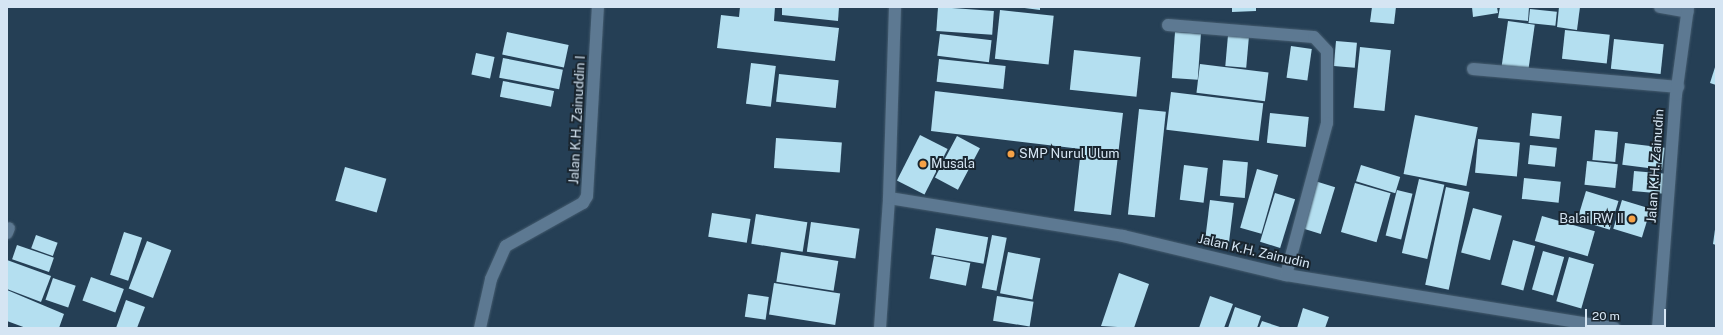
<!DOCTYPE html>
<html>
<head>
<meta charset="utf-8">
<style>
  body { margin:0 }
  #map { position:relative; width:1723px; height:335px; overflow:hidden; background:#253f55; font-family:"Public Sans",sans-serif }
  div>[style] { position:absolute }
  [style*='--x'] { left:calc(var(--x)*1px); top:calc(var(--y)*1px); width:calc(var(--w)*1px); rotate:calc(var(--a)*1deg) }
  .building>* { inset:0; background:#b4dff0; transform-origin:0 0 }
  .roads { filter:drop-shadow(0 0 1px #445b6e) drop-shadow(0 0 1px #445b6e) }
  .minor>* { height:12px; margin:-6px; padding:0 6px; transform-origin:6px; border-radius:6px; background:#5d7992 }
  .dots>* { width:11px; height:11px; translate:-50% -50%; box-sizing:border-box; border:2px solid #19252f; border-radius:50% }
  span { translate:-50% -50%; white-space:nowrap; text-align:center; line-height:1.15; -webkit-text-stroke:4px #19252f; paint-order:stroke }
  .street-label { font-size:13px; color:#d5e5f3 }
  .poi-label { font-size:13px; color:#d5e5f3 }
  .left { translate:0 -50%; text-align:left }
  .right { translate:-100% -50%; text-align:right }
  .frame { position:absolute; inset:0; border:8px solid #d5e5f3; pointer-events:none }
  .scale { position:absolute; left:1585px; top:309px; width:81px; height:18px; box-sizing:border-box; border:2px solid #d5e5f3; border-top:0; padding-left:5px; font-size:12px; line-height:14px; white-space:nowrap; color:#d5e5f3; -webkit-text-stroke:3px #19252f; paint-order:stroke }
</style>
</head>
<body>
<div id="map">
  <div class="building">
    <i style="clip-path:polygon(740px 7px,775px 7px,774px 21px,839px 28px,835px 61px,717px 48px,721px 15px,739px 17px)"></i>
    <i style="clip-path:polygon(782px 7px,839px 7px,838px 21px,782px 15px)"></i>
    <i style="left:938px;top:7px;width:56px;height:24px;rotate:4deg"></i>
    <i style="clip-path:polygon(1017px 7px,1040px 7px,1040px 10px)"></i>
    <i style="clip-path:polygon(1232px 7px,1256px 7px,1256px 11px,1232px 12px)"></i>
    <i style="clip-path:polygon(1372px 7px,1396px 7px,1394px 24px,1370px 22px)"></i>
    <i style="clip-path:polygon(1472px 7px,1497px 7px,1498px 13px,1473px 17px)"></i>
    <i style="clip-path:polygon(1500px 7px,1529px 7px,1528px 21px,1498px 18px)"></i>
    <i style="clip-path:polygon(1559px 7px,1580px 7px,1577px 30px,1557px 27px)"></i>
    <i style="left:1530px;top:9px;width:27px;height:14px;rotate:6deg"></i>
    <i style="left:1000px;top:10px;width:54px;height:49px;rotate:6deg"></i>
    <i style="left:1508px;top:21px;width:27px;height:49px;rotate:8deg"></i>
    <i style="left:1565px;top:30px;width:45px;height:29px;rotate:6deg"></i>
    <i style="left:507px;top:32px;width:63px;height:23px;rotate:12deg"></i>
    <i style="left:1175px;top:32px;width:26px;height:46px;rotate:4deg"></i>
    <i style="left:940px;top:34px;width:52px;height:22px;rotate:7deg"></i>
    <i style="left:1228px;top:35px;width:21px;height:31px;rotate:5deg"></i>
    <i style="left:1614px;top:39px;width:50px;height:30px;rotate:6deg"></i>
    <i style="left:1336px;top:41px;width:21px;height:25px;rotate:5deg"></i>
    <i style="left:1291px;top:46px;width:21px;height:32px;rotate:8deg"></i>
    <i style="left:1360px;top:47px;width:31px;height:61px;rotate:6deg"></i>
    <i style="left:1074px;top:50px;width:67px;height:40px;rotate:6deg"></i>
    <i style="left:476px;top:53px;width:19px;height:22px;rotate:12deg"></i>
    <i style="left:503px;top:58px;width:61px;height:20px;rotate:11deg"></i>
    <i style="left:939px;top:59px;width:67px;height:23px;rotate:6deg"></i>
    <i style="left:751px;top:63px;width:25px;height:41px;rotate:7deg"></i>
    <i style="left:1200px;top:64px;width:69px;height:29px;rotate:7deg"></i>
    <i style="clip-path:polygon(1716px 64px,1716px 85px,1710px 83px)"></i>
    <i style="left:779px;top:74px;width:60px;height:28px;rotate:6deg"></i>
    <i style="left:503px;top:81px;width:52px;height:16px;rotate:11deg"></i>
    <i style="clip-path:polygon(935px 91px,1123px 113px,1111px 215px,1074px 211px,1081px 149px,931px 131px)"></i>
    <i style="left:1171px;top:92px;width:93px;height:38px;rotate:7deg"></i>
    <i style="left:1139px;top:109px;width:27px;height:106px;rotate:6deg"></i>
    <i style="left:1270px;top:113px;width:39px;height:30px;rotate:6deg"></i>
    <i style="left:1532px;top:113px;width:30px;height:23px;rotate:6deg"></i>
    <i style="left:1415px;top:115px;width:64px;height:60px;rotate:11deg"></i>
    <i style="left:1595px;top:130px;width:23px;height:30px;rotate:5deg"></i>
    <i style="left:920px;top:135px;width:31px;height:51px;rotate:27deg"></i>
    <i style="left:957px;top:136px;width:26px;height:47px;rotate:28deg"></i>
    <i style="left:776px;top:138px;width:66px;height:30px;rotate:4deg"></i>
    <i style="left:1478px;top:139px;width:42px;height:34px;rotate:5deg"></i>
    <i style="left:1625px;top:143px;width:40px;height:22px;rotate:7deg"></i>
    <i style="left:1530px;top:145px;width:27px;height:19px;rotate:6deg"></i>
    <i style="left:1223px;top:160px;width:25px;height:36px;rotate:5deg"></i>
    <i style="left:1587px;top:161px;width:31px;height:24px;rotate:6deg"></i>
    <i style="left:1184px;top:165px;width:24px;height:35px;rotate:7deg"></i>
    <i style="left:1361px;top:165px;width:41px;height:17px;rotate:17deg"></i>
    <i style="left:345px;top:167px;width:43px;height:35px;rotate:16deg"></i>
    <i style="left:1257px;top:169px;width:22px;height:61px;rotate:16deg"></i>
    <i style="left:1634px;top:171px;width:32px;height:20px;rotate:5deg"></i>
    <i style="left:1524px;top:178px;width:37px;height:21px;rotate:6deg"></i>
    <i style="left:1419px;top:179px;width:26px;height:76px;rotate:13deg"></i>
    <i style="left:1315px;top:181px;width:21px;height:49px;rotate:17deg"></i>
    <i style="left:1355px;top:183px;width:37px;height:51px;rotate:16deg"></i>
    <i style="left:1446px;top:187px;width:24px;height:100px;rotate:12deg"></i>
    <i style="left:1397px;top:190px;width:16px;height:47px;rotate:14deg"></i>
    <i style="left:1586px;top:191px;width:34px;height:30px;rotate:17deg"></i>
    <i style="left:1275px;top:193px;width:21px;height:51px;rotate:17deg"></i>
    <i style="left:1210px;top:200px;width:24px;height:40px;rotate:7deg"></i>
    <i style="left:1622px;top:200px;width:30px;height:30px;rotate:17deg"></i>
    <i style="left:1473px;top:208px;width:30px;height:46px;rotate:15deg"></i>
    <i style="left:712px;top:213px;width:39px;height:24px;rotate:9deg"></i>
    <i style="left:756px;top:214px;width:52px;height:30px;rotate:9deg"></i>
    <i style="left:1542px;top:216px;width:55px;height:26px;rotate:16deg"></i>
    <i style="left:811px;top:222px;width:49px;height:30px;rotate:8deg"></i>
    <i style="clip-path:polygon(1716px 222px,1716px 245px,1713px 244px)"></i>
    <i style="left:936px;top:228px;width:53px;height:27px;rotate:10deg"></i>
    <i style="left:124px;top:232px;width:19px;height:45px;rotate:18deg"></i>
    <i style="left:36px;top:235px;width:23px;height:14px;rotate:20deg"></i>
    <i style="left:992px;top:235px;width:15px;height:54px;rotate:11deg"></i>
    <i style="left:1513px;top:240px;width:23px;height:46px;rotate:15deg"></i>
    <i style="left:147px;top:241px;width:26px;height:51px;rotate:21deg"></i>
    <i style="left:17px;top:245px;width:39px;height:15px;rotate:19deg"></i>
    <i style="left:1543px;top:251px;width:22px;height:40px;rotate:16deg"></i>
    <i style="left:781px;top:252px;width:58px;height:30px;rotate:9deg"></i>
    <i style="left:1008px;top:252px;width:33px;height:42px;rotate:11deg"></i>
    <i style="left:934px;top:256px;width:37px;height:23px;rotate:11deg"></i>
    <i style="left:1569px;top:257px;width:26px;height:46px;rotate:16deg"></i>
    <i style="clip-path:polygon(7px 260px,51px 276px,41px 302px,7px 289px)"></i>
    <i style="clip-path:polygon(1119px 273px,1149px 284px,1134px 328px,1101px 326px)"></i>
    <i style="left:91px;top:277px;width:35px;height:25px;rotate:20deg"></i>
    <i style="left:53px;top:278px;width:24px;height:23px;rotate:19deg"></i>
    <i style="left:774px;top:283px;width:67px;height:32px;rotate:9deg"></i>
    <i style="clip-path:polygon(7px 290px,64px 314px,59px 328px,41px 328px,45px 316px,41px 328px,26px 328px,7px 321px)"></i>
    <i style="left:748px;top:294px;width:21px;height:23px;rotate:8deg"></i>
    <i style="left:997px;top:296px;width:37px;height:25px;rotate:9deg"></i>
    <i style="clip-path:polygon(1210px 296px,1233px 304px,1224px 328px,1199px 328px)"></i>
    <i style="clip-path:polygon(126px 300px,145px 307px,137px 328px,116px 328px)"></i>
    <i style="clip-path:polygon(1235px 307px,1261px 316px,1257px 328px,1228px 328px)"></i>
    <i style="clip-path:polygon(1303px 308px,1329px 317px,1325px 328px,1297px 328px)"></i>
    <i style="clip-path:polygon(1262px 321px,1283px 328px,1259px 328px)"></i>
  </div>
  <div class="roads">
    <div class="minor">
      <i style="--x:1660;--y:7;--w:28;--a:10"></i>
      <i style="--x:1168;--y:25;--w:146;--a:4.7"></i>
      <i style="--x:1314;--y:37;--w:19;--a:47"></i>
      <i style="--x:1327;--y:51;--w:72;--a:90"></i>
      <i style="--x:1327;--y:123;--w:157;--a:105.1"></i>
      <i style="--x:1473;--y:69;--w:206;--a:5"></i>
      <i style="--x:889;--y:198;--w:237;--a:9.2"></i>
      <i style="--x:1123;--y:236;--w:168;--a:13.5"></i>
      <i style="--x:1286;--y:275;--w:333;--a:9.2"></i>
      <i style="--x:7;--y:233;--w:5;--a:-68"></i>
      <i style="--x:480;--y:328;--w:50;--a:-77.3"></i>
      <i style="--x:491;--y:279;--w:36;--a:-66"></i>
      <i style="--x:506;--y:246;--w:88;--a:-29.2"></i>
      <i style="--x:583;--y:203;--w:8;--a:-60"></i>
      <i style="--x:587;--y:196;--w:189;--a:-86.7"></i>
      <i style="--x:880;--y:328;--w:130;--a:-86"></i>
      <i style="--x:889;--y:198;--w:191;--a:-88.2"></i>
      <i style="--x:1658;--y:328;--w:234;--a:-85.6"></i>
      <i style="--x:1676;--y:95;--w:89;--a:-82.2"></i>
    </div>
  </div>
  <div class="dots">
    <i style="left:1011px;top:154px;background:#f6a247"></i>
    <i style="left:923px;top:164px;background:#f6a247"></i>
    <i style="left:1632px;top:219px;background:#f6a247"></i>
  </div>
  <div class="street-label">
    <span style="left:578px;top:120px;rotate:-87deg">Jalan K.H. Zainuddin I</span>
    <span style="left:1656px;top:166px;rotate:-86deg">Jalan K.H. Zainudin</span>
    <span style="left:1254px;top:252px;rotate:13deg">Jalan K.H. Zainudin</span>
  </div>
  <div class="poi-label">
    <span class="left" style="left:1019px;top:154px">SMP Nurul Ulum</span>
    <span class="left" style="left:931px;top:164px">Musala</span>
    <span class="right" style="left:1624px;top:219px">Balai RW II</span>
  </div>
  <div class="frame"></div>
  <div class="scale">20 m</div>
</div>
</body>
</html>
